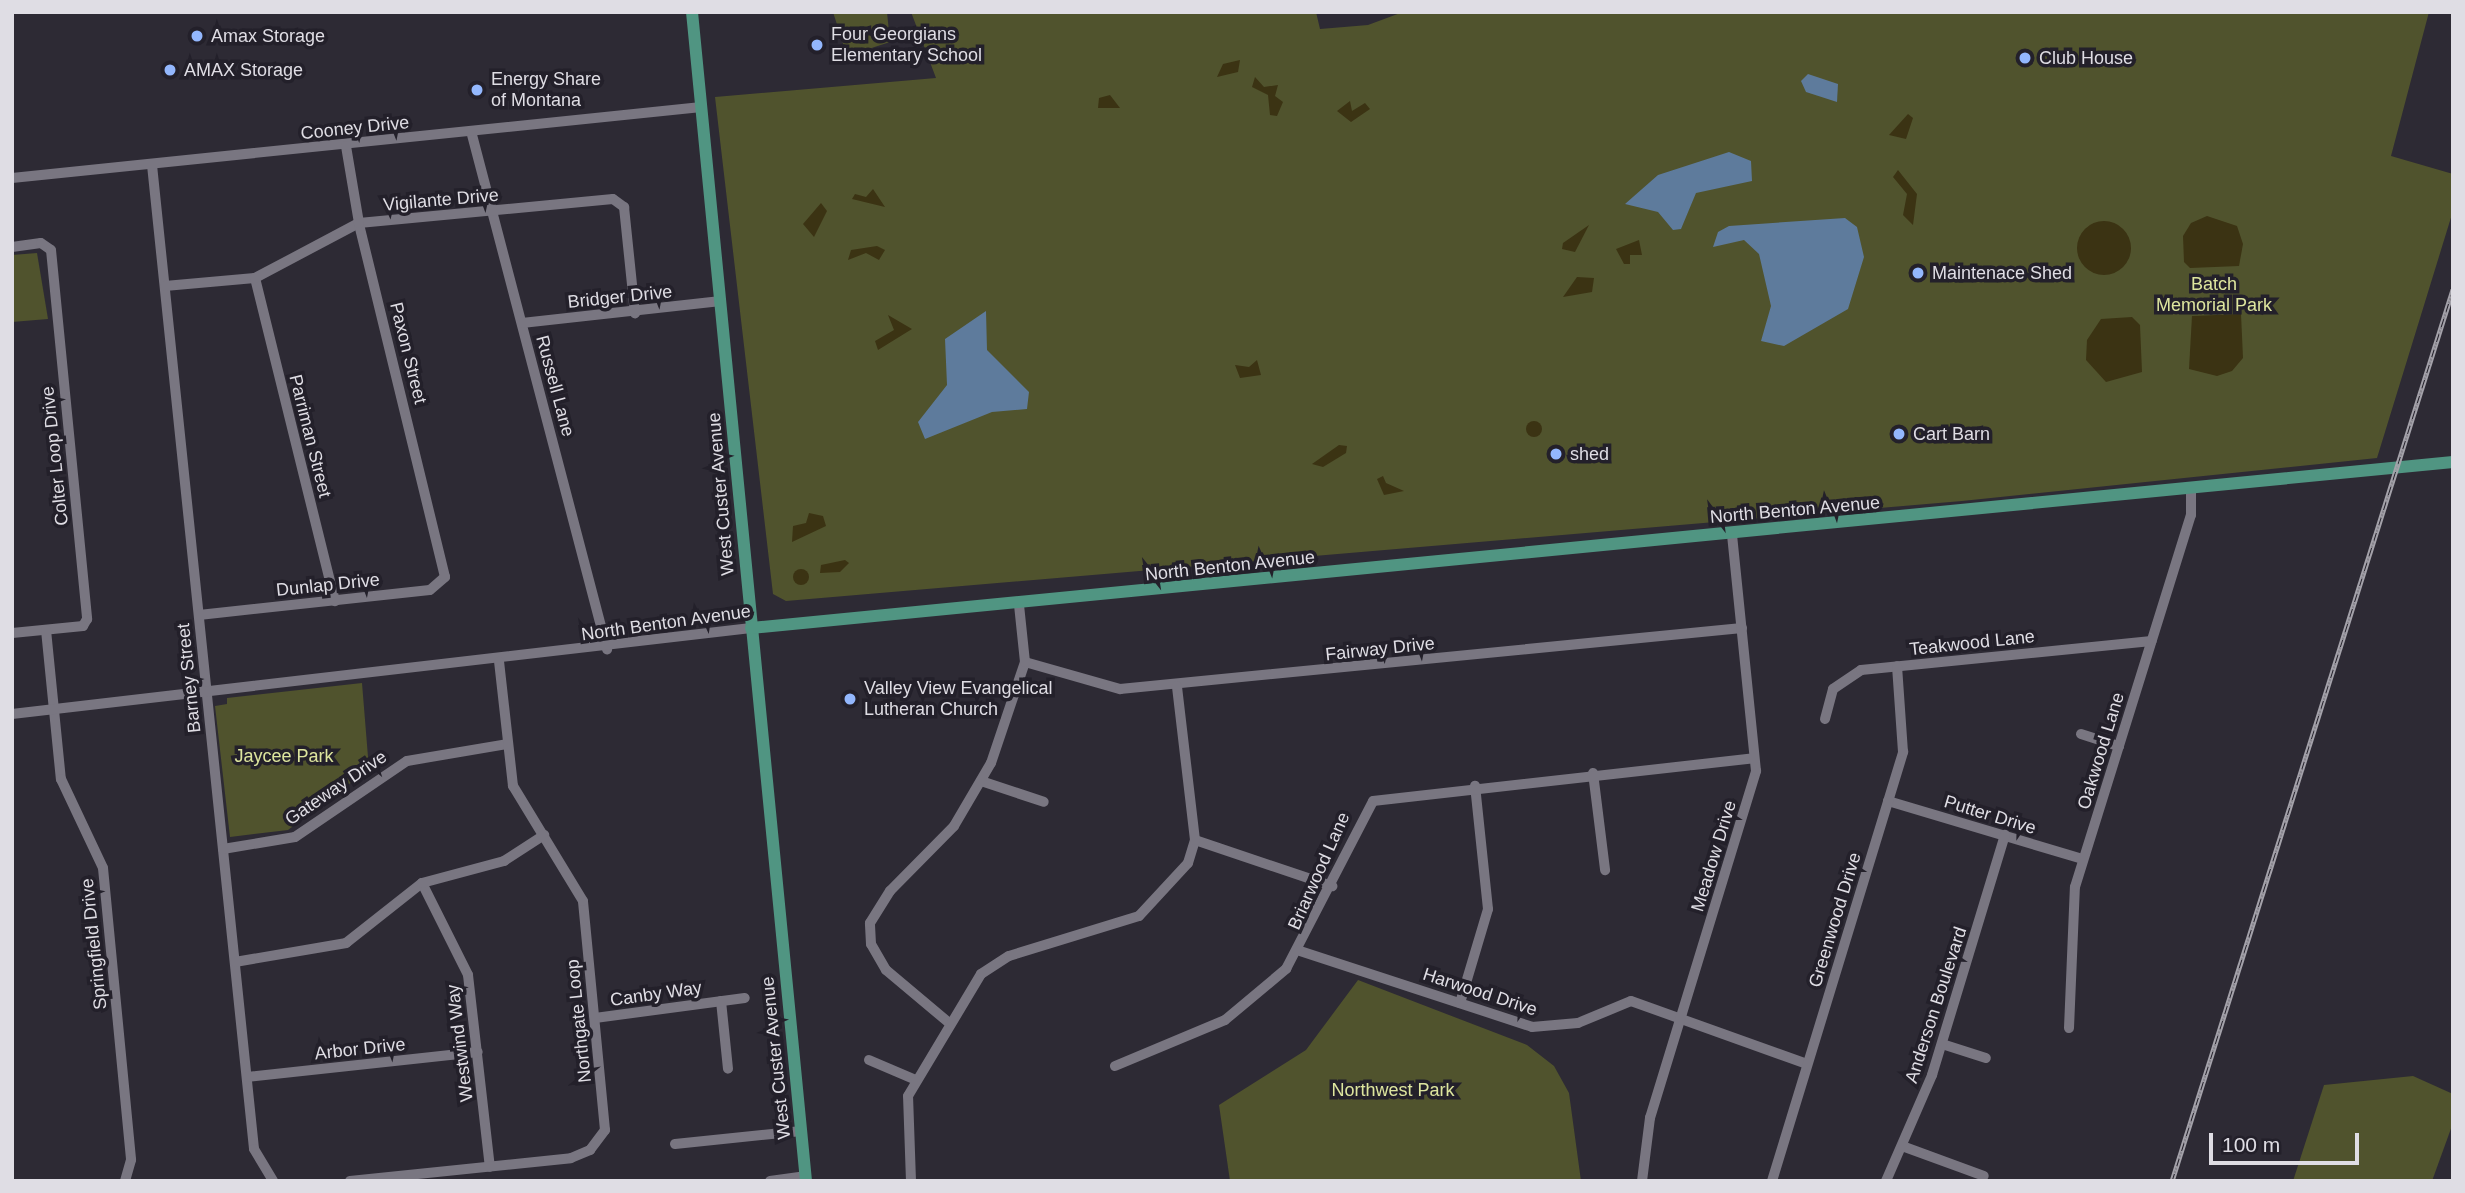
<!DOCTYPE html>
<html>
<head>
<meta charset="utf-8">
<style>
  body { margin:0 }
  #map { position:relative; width:2465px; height:1193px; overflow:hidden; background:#2d2a34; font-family:Arial,sans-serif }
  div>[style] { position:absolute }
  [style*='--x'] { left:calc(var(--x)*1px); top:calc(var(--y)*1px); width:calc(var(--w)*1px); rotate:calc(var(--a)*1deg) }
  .green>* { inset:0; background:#50532d }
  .sand>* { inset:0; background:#3b3313 }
  .round { border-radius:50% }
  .water>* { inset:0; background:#5e7b9c }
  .minor>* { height:10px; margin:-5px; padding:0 5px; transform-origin:5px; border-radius:5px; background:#797681 }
  .major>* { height:12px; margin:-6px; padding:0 6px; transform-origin:6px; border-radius:6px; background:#509582 }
  .rail>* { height:5px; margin-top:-2.5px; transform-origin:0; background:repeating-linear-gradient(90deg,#23202a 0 8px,#a4a2aa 0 16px); box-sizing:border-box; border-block:2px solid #a4a2aa }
  .dots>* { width:19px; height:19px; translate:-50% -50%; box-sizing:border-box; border:4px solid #23202a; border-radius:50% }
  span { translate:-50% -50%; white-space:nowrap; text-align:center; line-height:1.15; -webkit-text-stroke:7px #23202a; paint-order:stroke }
  .poi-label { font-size:18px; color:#dfdde4 }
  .left { translate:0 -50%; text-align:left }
  .street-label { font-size:18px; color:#dfdde4 }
  .park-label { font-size:18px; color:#dde59e }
  .frame { position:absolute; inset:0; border:14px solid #dfdde4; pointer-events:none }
  .scale { position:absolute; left:2209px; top:1133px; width:150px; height:32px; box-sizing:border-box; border:4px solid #dfdde4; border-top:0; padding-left:9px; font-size:21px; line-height:24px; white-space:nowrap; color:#dfdde4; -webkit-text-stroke:5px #23202a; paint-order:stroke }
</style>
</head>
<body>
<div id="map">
  <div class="green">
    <i style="clip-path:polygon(833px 12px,887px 12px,890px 42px,847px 56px)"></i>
    <i style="clip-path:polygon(911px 12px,1316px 12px,1320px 29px,1368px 25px,1403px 12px,2429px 12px,2391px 156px,2453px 174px,2453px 211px,2377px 458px,1962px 501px,786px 601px,773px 594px,715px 97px,936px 78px)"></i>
    <i style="clip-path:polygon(37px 253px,48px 319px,12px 322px,12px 255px)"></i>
    <i style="clip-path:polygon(362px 683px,369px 769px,288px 830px,230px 837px,215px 706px,227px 704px,227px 698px)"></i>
    <i style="clip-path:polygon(1358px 980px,1527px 1045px,1554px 1066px,1569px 1093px,1581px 1181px,1230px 1181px,1219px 1105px,1306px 1050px)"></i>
    <i style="clip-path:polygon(2413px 1076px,2453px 1094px,2453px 1123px,2432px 1181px,2293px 1181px,2324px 1085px)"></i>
  </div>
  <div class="sand">
    <i style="clip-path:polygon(1240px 60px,1238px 72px,1217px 77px,1223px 64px)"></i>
    <i style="clip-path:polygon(1255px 77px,1264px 87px,1278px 85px,1275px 96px,1283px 102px,1277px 116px,1270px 115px,1268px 95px,1252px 87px)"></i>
    <i style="clip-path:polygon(1110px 95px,1120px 108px,1098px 108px,1099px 98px)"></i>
    <i style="clip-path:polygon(1350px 101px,1352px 111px,1365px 103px,1370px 109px,1351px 122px,1337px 111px)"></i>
    <i style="clip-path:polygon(1908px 114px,1913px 118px,1906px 139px,1889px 135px)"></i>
    <i style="clip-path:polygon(1898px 170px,1917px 194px,1913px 225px,1903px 215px,1907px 194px,1893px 177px)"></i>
    <i style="clip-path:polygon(873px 189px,885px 207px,852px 199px,855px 194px,866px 197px)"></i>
    <i style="clip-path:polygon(821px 203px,827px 211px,814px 237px,803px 224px)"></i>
    <i style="clip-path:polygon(2207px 216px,2237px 226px,2243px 244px,2239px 266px,2190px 268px,2184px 262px,2183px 236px,2191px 223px)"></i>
    <i class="round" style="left:2077px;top:221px;width:54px;height:54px"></i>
    <i style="clip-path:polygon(1589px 225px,1575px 252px,1562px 249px,1563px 243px)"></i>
    <i style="clip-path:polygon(1639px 240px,1642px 255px,1630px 255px,1630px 264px,1624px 264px,1616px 249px)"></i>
    <i style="clip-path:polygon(877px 246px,885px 250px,879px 260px,866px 253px,848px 260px,851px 250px)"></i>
    <i style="clip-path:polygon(1577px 277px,1594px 278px,1592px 292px,1563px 297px)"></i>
    <i style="clip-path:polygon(2241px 314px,2243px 358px,2232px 371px,2217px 376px,2189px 369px,2192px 316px)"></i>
    <i style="clip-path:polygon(888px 315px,912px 329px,878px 350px,875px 341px,894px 330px)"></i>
    <i style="clip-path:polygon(2132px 317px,2140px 325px,2142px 372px,2106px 382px,2086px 360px,2087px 340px,2101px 319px)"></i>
    <i style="clip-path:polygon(1257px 360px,1261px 375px,1240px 378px,1235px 365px,1249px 367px)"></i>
    <i class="round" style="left:1526px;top:421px;width:16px;height:16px"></i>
    <i style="clip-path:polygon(1339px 445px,1347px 446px,1346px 453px,1323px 467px,1312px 464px)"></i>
    <i style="clip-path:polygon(1383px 476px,1386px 483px,1404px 491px,1384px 495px,1377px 479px)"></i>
    <i style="clip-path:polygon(809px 513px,823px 516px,826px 526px,792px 542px,793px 526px,806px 523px)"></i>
    <i style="clip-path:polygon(845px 560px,849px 563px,840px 572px,820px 573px,821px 565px)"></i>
    <i class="round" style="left:793px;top:569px;width:16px;height:16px"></i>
  </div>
  <div class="water">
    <i style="clip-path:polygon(1808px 74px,1838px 84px,1837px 102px,1806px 92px,1801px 81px)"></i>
    <i style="clip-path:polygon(1729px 152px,1751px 161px,1752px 181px,1696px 193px,1681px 229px,1673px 230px,1658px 212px,1625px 204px,1658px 175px)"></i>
    <i style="clip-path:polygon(1845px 218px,1857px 227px,1864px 257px,1848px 309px,1784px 346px,1761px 341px,1771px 306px,1759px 254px,1744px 240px,1713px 247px,1718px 232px,1729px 226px)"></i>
    <i style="clip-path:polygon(986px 311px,987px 350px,1029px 392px,1027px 409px,992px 412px,925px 439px,918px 422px,947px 385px,945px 339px)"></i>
  </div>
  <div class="minor">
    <i style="--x:471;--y:131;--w:536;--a:75.29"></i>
    <i style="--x:152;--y:165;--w:989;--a:84.08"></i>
    <i style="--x:254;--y:1149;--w:37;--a:59"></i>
    <i style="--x:12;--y:178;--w:693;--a:-5.88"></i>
    <i style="--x:12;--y:247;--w:29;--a:-8"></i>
    <i style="--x:41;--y:243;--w:12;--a:35"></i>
    <i style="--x:51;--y:250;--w:371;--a:84.4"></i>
    <i style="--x:87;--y:619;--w:8;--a:120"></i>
    <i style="--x:83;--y:626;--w:71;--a:174.4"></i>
    <i style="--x:255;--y:278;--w:333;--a:76.1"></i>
    <i style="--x:165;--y:286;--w:90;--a:-5.1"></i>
    <i style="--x:255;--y:278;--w:118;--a:-27.9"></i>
    <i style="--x:359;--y:223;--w:255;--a:-5.4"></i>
    <i style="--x:613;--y:199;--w:14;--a:36"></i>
    <i style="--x:624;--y:207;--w:107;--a:84.1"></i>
    <i style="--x:522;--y:323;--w:200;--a:-6.3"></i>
    <i style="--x:199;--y:615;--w:232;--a:-6.2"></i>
    <i style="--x:430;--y:590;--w:20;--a:-41"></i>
    <i style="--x:445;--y:577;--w:364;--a:-103.7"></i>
    <i style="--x:359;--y:223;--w:78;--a:-99.6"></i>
    <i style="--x:46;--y:630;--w:150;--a:84.3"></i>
    <i style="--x:61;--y:779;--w:98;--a:64.7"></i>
    <i style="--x:103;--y:868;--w:293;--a:84.5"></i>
    <i style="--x:131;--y:1160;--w:22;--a:106"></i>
    <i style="--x:1025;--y:662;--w:99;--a:15.9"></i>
    <i style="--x:1120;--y:689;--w:625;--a:-5.6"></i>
    <i style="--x:12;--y:714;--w:744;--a:-6.64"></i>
    <i style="--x:1825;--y:719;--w:31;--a:-75"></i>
    <i style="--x:1833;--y:689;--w:34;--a:-34"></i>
    <i style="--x:1861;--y:670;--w:292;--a:-5.7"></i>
    <i style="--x:2081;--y:734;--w:40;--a:18"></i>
    <i style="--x:1593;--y:773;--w:98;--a:82.9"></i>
    <i style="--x:981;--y:781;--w:66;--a:18.4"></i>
    <i style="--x:1888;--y:801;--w:203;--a:16.6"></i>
    <i style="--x:1195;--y:840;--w:145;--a:18.6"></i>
    <i style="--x:223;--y:849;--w:73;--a:-9.5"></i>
    <i style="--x:295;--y:837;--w:135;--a:-34.2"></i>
    <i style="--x:407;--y:761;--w:101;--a:-9.6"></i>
    <i style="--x:422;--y:883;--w:103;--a:63.4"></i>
    <i style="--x:468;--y:975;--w:193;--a:83.5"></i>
    <i style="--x:1300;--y:951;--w:244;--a:18.1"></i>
    <i style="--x:1532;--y:1027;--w:46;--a:-5"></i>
    <i style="--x:1578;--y:1023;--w:57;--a:-22.5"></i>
    <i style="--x:1631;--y:1001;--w:187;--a:19.7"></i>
    <i style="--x:235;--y:962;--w:113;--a:-9.7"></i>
    <i style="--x:346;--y:943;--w:97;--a:-38.3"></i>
    <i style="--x:422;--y:883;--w:85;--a:-15"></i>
    <i style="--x:504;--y:861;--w:48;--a:-33"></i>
    <i style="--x:721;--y:1001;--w:68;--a:84.1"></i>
    <i style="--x:1460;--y:1003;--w:98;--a:-73.4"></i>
    <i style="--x:1488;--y:909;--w:124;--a:-96"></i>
    <i style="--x:595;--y:1018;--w:151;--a:-7.6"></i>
    <i style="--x:948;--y:1022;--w:81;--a:-140"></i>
    <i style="--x:886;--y:970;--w:30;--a:-120"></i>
    <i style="--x:871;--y:944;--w:21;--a:-93"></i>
    <i style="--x:870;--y:923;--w:38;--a:-58"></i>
    <i style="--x:890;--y:891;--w:91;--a:-45.4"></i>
    <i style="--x:954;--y:826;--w:73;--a:-59.6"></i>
    <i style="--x:991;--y:763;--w:107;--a:-71.4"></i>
    <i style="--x:1025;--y:662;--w:57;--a:-96"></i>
    <i style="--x:2069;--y:1028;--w:141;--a:-87.6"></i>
    <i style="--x:2075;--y:887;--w:390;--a:-72.7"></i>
    <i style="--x:2191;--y:515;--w:26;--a:-90"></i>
    <i style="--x:1942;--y:1044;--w:46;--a:17.7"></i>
    <i style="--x:869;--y:1060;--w:51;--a:23.1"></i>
    <i style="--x:1115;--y:1066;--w:119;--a:-22.7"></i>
    <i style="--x:1225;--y:1020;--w:80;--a:-39.9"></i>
    <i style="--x:1286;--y:969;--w:189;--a:-62.6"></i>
    <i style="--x:1373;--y:801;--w:383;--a:-6.4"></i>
    <i style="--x:247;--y:1077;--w:232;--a:-6.2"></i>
    <i style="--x:675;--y:1144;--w:127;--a:-5.9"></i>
    <i style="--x:1902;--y:1146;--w:87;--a:20.1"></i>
    <i style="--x:350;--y:1181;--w:222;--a:-5.9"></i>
    <i style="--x:571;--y:1158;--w:21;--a:-23"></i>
    <i style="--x:590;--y:1150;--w:25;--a:-53"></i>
    <i style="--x:605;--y:1130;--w:230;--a:-95.5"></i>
    <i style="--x:583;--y:901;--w:135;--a:-121.3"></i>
    <i style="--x:513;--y:786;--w:125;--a:-96.4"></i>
    <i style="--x:770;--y:1181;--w:35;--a:-8"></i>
    <i style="--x:911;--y:1181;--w:85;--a:-92"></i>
    <i style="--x:908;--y:1096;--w:142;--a:-59.1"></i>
    <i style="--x:981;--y:974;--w:33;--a:-33"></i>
    <i style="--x:1009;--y:956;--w:136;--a:-17.1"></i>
    <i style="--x:1139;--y:916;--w:72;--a:-47.2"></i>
    <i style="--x:1188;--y:863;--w:24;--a:-73"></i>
    <i style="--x:1195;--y:840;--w:155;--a:-96.7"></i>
    <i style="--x:1642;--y:1181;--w:64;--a:-82.8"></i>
    <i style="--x:1650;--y:1118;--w:363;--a:-73"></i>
    <i style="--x:1756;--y:771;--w:239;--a:-95.8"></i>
    <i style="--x:1772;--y:1181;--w:449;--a:-73"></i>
    <i style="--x:1903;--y:752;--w:86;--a:-94"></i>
    <i style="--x:1886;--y:1181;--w:116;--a:-66.5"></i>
    <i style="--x:1932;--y:1075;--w:251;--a:-73.1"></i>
  </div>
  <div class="major">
    <i style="--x:692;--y:12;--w:1175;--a:84.43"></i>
    <i style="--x:751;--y:628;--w:1710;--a:-5.57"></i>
  </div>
  <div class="rail">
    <i style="--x:2172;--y:1181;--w:935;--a:-72.51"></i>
  </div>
  <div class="dots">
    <i style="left:197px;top:36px;background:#93b7fd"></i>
    <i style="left:817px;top:45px;background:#93b7fd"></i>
    <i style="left:2025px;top:58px;background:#93b7fd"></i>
    <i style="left:170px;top:70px;background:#93b7fd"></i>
    <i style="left:477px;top:90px;background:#93b7fd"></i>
    <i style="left:1918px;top:273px;background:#93b7fd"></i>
    <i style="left:1899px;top:434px;background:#93b7fd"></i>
    <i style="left:1556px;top:454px;background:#93b7fd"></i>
    <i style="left:850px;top:699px;background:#93b7fd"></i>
  </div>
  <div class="poi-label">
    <span class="left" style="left:831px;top:45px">Four Georgians<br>Elementary School</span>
    <span class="left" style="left:211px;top:36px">Amax Storage</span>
    <span class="left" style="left:2039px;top:58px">Club House</span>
    <span class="left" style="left:184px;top:70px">AMAX Storage</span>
    <span class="left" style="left:491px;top:90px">Energy Share<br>of Montana</span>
    <span class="left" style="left:1932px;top:273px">Maintenace Shed</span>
    <span class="left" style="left:1913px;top:434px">Cart Barn</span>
    <span class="left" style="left:1570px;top:454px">shed</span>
    <span class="left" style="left:864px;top:699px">Valley View Evangelical<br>Lutheran Church</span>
  </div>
  <div class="street-label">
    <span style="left:355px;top:128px;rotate:-6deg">Cooney Drive</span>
    <span style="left:441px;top:200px;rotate:-5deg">Vigilante Drive</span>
    <span style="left:620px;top:297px;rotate:-6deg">Bridger Drive</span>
    <span style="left:408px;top:353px;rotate:76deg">Paxon Street</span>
    <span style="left:555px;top:386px;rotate:75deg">Russell Lane</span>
    <span style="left:310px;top:436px;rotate:76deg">Parriman Street</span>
    <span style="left:55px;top:456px;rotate:-96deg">Colter Loop Drive</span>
    <span style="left:721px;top:494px;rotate:-95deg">West Custer Avenue</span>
    <span style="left:1795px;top:510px;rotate:-5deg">North Benton Avenue</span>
    <span style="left:1230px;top:566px;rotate:-6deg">North Benton Avenue</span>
    <span style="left:328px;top:585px;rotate:-6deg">Dunlap Drive</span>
    <span style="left:666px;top:623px;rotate:-8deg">North Benton Avenue</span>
    <span style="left:1972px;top:643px;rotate:-6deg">Teakwood Lane</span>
    <span style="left:1380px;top:649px;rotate:-6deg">Fairway Drive</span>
    <span style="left:189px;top:678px;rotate:-96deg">Barney Street</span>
    <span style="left:2101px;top:751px;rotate:-73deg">Oakwood Lane</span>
    <span style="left:336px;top:788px;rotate:-34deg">Gateway Drive</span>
    <span style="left:1990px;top:815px;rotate:17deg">Putter Drive</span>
    <span style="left:1714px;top:856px;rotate:-73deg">Meadow Drive</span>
    <span style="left:1319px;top:871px;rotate:-66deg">Briarwood Lane</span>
    <span style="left:1835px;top:920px;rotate:-73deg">Greenwood Drive</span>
    <span style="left:94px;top:944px;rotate:-96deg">Springfield Drive</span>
    <span style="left:1480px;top:992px;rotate:18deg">Harwood Drive</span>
    <span style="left:656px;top:994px;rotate:-8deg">Canby Way</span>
    <span style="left:1936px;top:1005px;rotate:-72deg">Anderson Boulevard</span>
    <span style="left:579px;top:1021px;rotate:-96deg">Northgate Loop</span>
    <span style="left:460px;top:1043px;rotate:-97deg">Westwind Way</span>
    <span style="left:360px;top:1049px;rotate:-6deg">Arbor Drive</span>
    <span style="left:776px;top:1058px;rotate:-96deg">West Custer Avenue</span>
  </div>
  <div class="park-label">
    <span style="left:2214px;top:295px">Batch<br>Memorial Park</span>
    <span style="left:284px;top:756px">Jaycee Park</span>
    <span style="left:1393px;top:1090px">Northwest Park</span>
  </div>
  <div class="frame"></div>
  <div class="scale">100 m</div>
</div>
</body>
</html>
